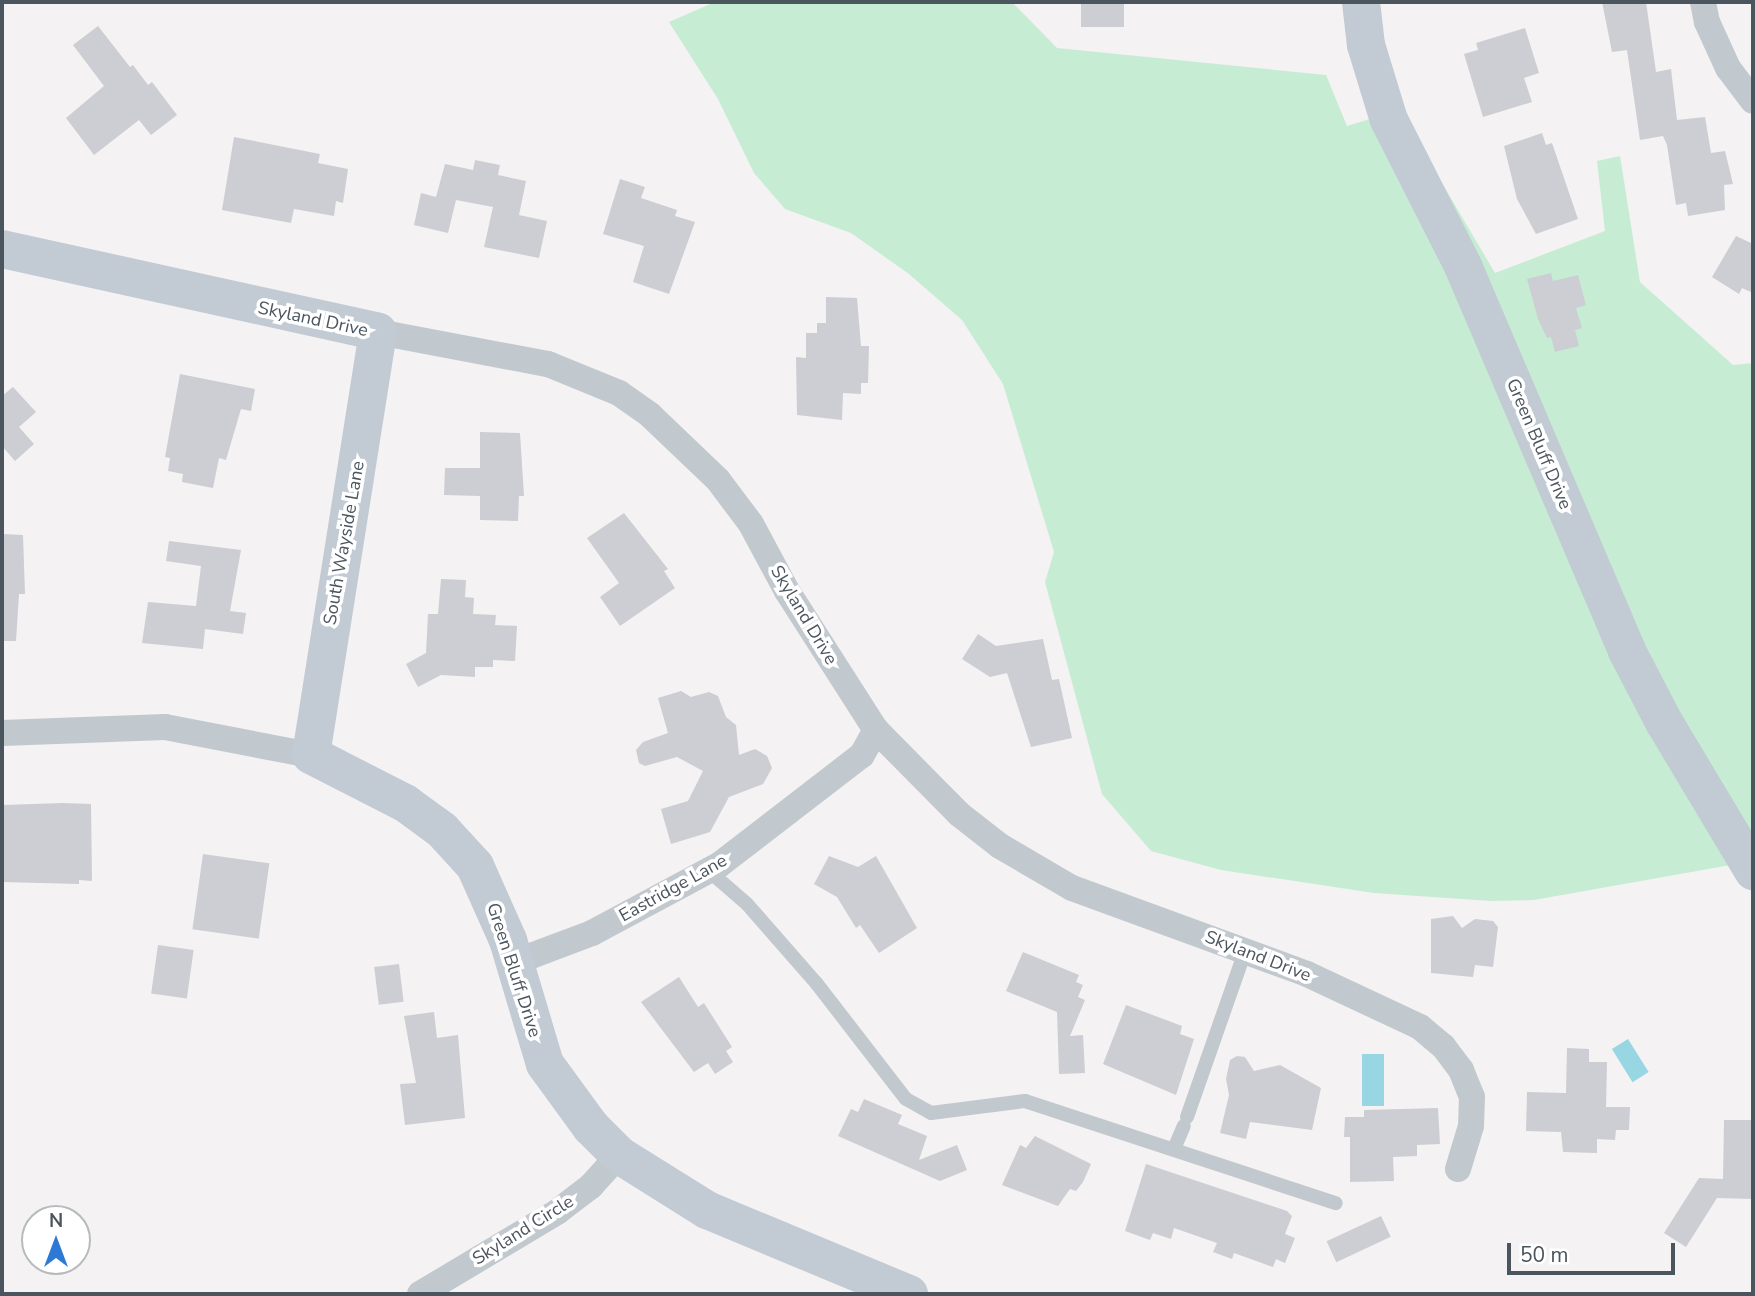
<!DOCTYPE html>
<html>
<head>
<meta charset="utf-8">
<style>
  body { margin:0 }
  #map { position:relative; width:1755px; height:1296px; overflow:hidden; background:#f4f2f2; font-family:"Nunito Sans",sans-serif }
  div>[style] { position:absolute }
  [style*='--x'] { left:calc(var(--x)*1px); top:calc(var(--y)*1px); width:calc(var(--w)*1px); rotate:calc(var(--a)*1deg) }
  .green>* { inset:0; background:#c6ecd4 }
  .water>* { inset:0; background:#98d6e4; transform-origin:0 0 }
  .building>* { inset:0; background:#ccced3; transform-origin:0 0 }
  .lane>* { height:14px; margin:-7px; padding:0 7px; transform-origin:7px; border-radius:7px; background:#c1c9ce }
  .street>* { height:26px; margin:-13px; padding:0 13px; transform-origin:13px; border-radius:13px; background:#c1c9ce }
  .secondary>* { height:38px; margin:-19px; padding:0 19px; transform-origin:19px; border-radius:19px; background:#c2cad3 }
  span { translate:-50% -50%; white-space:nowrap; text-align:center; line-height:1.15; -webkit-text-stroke:7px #fff; paint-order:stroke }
  .street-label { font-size:18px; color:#4b555d }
  .frame { position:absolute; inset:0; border:4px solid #4b555d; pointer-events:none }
  .north { position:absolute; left:21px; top:1205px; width:70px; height:70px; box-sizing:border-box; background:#fff; border:2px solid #b7bbbe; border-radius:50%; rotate:0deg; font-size:19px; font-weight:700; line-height:28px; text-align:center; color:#4b555d }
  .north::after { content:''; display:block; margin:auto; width:24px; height:32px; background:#2d79d3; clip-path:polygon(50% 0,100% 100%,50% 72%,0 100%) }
  .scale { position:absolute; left:1507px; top:1243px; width:168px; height:32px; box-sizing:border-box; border:4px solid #4b555d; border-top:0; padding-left:9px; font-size:21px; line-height:24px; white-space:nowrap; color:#4b555d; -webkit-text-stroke:5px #fff; paint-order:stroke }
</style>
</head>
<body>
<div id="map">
  <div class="green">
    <i style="clip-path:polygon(715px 2px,1012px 2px,1057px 48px,1326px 75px,1347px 126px,1399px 110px,1495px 273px,1605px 231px,1597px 161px,1620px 156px,1640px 282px,1733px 365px,1753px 363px,1753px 861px,1534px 900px,1491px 901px,1374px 893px,1221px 870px,1151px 851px,1102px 794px,1045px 582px,1054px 552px,1003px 384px,962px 320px,909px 274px,851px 233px,785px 209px,754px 173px,718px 99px,669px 22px)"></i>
  </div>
  <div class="water">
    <i style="left:1628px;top:1039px;width:39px;height:19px;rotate:58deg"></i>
    <i style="left:1362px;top:1054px;width:22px;height:52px"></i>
  </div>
  <div class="building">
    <i style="left:1081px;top:2px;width:43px;height:25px"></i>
    <i style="clip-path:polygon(1602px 2px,1646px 2px,1656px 72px,1671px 69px,1677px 120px,1705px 117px,1711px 153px,1725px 151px,1733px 184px,1724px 185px,1725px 210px,1688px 216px,1686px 203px,1676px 205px,1667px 145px,1663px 136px,1640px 140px,1627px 50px,1612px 52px)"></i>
    <i style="clip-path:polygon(98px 26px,130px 67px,133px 65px,148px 85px,152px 82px,177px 115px,151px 135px,139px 120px,94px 155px,66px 118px,104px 86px,73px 45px)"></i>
    <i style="clip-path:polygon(1525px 28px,1539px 73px,1524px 78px,1532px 102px,1483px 117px,1464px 54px,1478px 50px,1476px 43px)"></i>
    <i style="clip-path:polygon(1542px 133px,1546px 145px,1552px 143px,1578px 219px,1536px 234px,1517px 199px,1504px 146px)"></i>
    <i style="clip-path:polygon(234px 137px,320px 154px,318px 163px,348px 169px,343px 203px,336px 201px,334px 216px,294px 209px,291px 223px,222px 210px)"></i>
    <i style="clip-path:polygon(475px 160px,500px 165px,498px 175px,526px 181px,519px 215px,547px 221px,539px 258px,484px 247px,493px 207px,456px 200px,448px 233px,414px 225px,421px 193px,436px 197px,445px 164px,473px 170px)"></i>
    <i style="clip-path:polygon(620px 179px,645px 187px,641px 198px,677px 210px,675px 216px,695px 222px,669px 294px,633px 282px,644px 246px,603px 234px)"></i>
    <i style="clip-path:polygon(1736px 236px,1753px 244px,1753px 293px,1742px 288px,1739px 294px,1712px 277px)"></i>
    <i style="clip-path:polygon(1551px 273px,1553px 281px,1578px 275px,1586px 305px,1576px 308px,1582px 328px,1575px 330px,1579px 346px,1555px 352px,1551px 337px,1547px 338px,1538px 319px,1527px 279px)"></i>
    <i style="clip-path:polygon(826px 297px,857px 298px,861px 346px,869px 346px,868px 383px,861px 383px,861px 394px,843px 393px,842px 420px,797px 415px,796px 357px,806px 358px,806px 333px,817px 333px,817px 323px,826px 323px)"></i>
    <i style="clip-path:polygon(180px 374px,255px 389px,251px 411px,241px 409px,226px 460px,219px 458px,213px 488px,182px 482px,183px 474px,168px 471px,170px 458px,165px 457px)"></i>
    <i style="clip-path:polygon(13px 387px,36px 412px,19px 427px,34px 444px,15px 461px,2px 446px,2px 396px)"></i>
    <i style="clip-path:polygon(480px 432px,520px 433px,524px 496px,519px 496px,518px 521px,480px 520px,480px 496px,444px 495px,445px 468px,480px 468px)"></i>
    <i style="clip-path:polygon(624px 513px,668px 569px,664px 571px,675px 588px,620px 626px,600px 597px,619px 583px,587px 538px)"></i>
    <i style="clip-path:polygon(2px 534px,23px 535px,25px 594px,19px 594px,16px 641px,2px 641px)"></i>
    <i style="clip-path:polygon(169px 541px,241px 550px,230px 611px,246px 613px,243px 634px,205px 629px,203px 649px,142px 643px,148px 602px,196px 606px,201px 566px,166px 561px)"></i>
    <i style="clip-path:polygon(441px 579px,466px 580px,465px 597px,474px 598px,473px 614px,496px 615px,495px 625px,517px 626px,515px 661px,493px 660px,493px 667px,475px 667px,475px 677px,441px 675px,418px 687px,406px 664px,426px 653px,428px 614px,438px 614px)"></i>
    <i style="clip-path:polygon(978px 634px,996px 646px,1043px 639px,1052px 680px,1059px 679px,1072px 738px,1031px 747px,1007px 673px,990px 677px,962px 659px)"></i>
    <i style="clip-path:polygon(681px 691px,691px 697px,709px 692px,718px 696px,726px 717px,736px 725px,739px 755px,755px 749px,767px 756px,772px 768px,763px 784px,729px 797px,710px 832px,671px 844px,661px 809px,688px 801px,703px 771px,677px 757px,645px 766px,639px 763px,636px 750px,643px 742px,668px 733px,658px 698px)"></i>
    <i style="clip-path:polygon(63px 803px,91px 804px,92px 881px,79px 880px,79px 884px,2px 882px,3px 805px)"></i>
    <i style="left:203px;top:854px;width:67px;height:76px;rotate:8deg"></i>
    <i style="clip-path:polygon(829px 856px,858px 867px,876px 856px,917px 928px,879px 953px,860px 925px,856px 928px,837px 897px,814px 884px)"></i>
    <i style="clip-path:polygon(1453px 916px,1462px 928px,1475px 919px,1493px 921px,1498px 927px,1493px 967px,1475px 965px,1473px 977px,1431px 973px,1431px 919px)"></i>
    <i style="left:158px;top:945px;width:36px;height:49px;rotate:8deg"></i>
    <i style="clip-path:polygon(1023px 952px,1079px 975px,1076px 982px,1083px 985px,1078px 997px,1085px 1000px,1070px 1036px,1083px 1035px,1085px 1073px,1059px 1074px,1057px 1012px,1006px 991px)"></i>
    <i style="left:399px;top:964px;width:38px;height:25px;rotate:83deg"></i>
    <i style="clip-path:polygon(679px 977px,698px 1007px,704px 1003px,732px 1047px,726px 1051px,733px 1062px,715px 1074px,708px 1063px,694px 1072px,641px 1002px)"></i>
    <i style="clip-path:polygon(1126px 1005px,1182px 1026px,1180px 1034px,1194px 1039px,1176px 1095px,1103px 1064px)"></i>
    <i style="clip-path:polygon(434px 1012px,437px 1038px,458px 1035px,465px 1118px,405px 1125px,400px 1084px,416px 1083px,404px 1016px)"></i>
    <i style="clip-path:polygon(1567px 1048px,1589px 1049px,1589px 1062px,1607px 1062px,1606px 1107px,1630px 1107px,1629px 1130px,1616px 1130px,1615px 1140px,1597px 1139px,1597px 1153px,1563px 1152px,1561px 1132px,1526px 1131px,1527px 1092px,1566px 1093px)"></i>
    <i style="clip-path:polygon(1237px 1056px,1245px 1057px,1254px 1071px,1280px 1065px,1321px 1088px,1312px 1130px,1250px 1122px,1246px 1139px,1220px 1133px,1229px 1095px,1226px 1079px,1230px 1060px)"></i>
    <i style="clip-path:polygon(864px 1099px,902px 1115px,898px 1124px,927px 1136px,919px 1160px,957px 1145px,967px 1170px,940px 1181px,838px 1136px,851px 1109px,858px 1112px)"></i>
    <i style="clip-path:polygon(1438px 1108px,1440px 1144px,1417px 1145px,1417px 1156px,1393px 1157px,1394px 1181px,1350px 1182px,1350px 1137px,1344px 1137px,1345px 1117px,1364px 1117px,1364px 1110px)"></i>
    <i style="clip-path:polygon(1724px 1120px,1753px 1120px,1753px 1199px,1717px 1198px,1686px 1247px,1664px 1233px,1699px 1178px,1723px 1179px)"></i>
    <i style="clip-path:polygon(1035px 1136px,1091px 1164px,1083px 1182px,1076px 1191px,1070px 1189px,1058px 1206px,1002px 1185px,1020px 1145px,1026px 1148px)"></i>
    <i style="clip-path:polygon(1146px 1164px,1287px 1211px,1292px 1216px,1285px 1234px,1295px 1238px,1285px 1263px,1276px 1259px,1273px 1267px,1234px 1253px,1232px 1259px,1213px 1252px,1217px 1243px,1174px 1228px,1171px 1239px,1153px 1233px,1150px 1240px,1125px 1231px)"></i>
    <i style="left:1381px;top:1216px;width:23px;height:60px;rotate:65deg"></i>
  </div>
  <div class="lane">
    <i style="--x:709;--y:871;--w:50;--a:41"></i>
    <i style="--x:747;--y:904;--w:106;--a:48.8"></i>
    <i style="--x:817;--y:984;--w:145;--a:52.3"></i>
    <i style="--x:906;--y:1099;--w:29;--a:29"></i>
    <i style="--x:931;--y:1113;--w:95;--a:-7.3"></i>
    <i style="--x:1025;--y:1101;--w:327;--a:18.2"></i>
    <i style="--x:1187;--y:1117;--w:176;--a:-70.7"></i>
    <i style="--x:1174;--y:1149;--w:25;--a:-67"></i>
  </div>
  <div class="street">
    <i style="--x:1703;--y:2;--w:20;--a:79"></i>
    <i style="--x:1707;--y:22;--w:51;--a:65.5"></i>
    <i style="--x:1728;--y:68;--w:41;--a:52.9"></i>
    <i style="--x:378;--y:332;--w:173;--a:10.7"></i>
    <i style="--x:548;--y:364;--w:77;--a:22.2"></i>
    <i style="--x:619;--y:393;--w:38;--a:35"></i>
    <i style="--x:650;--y:415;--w:94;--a:43.7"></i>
    <i style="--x:718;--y:480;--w:55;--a:53.1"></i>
    <i style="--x:751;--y:524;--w:76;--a:61.8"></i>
    <i style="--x:787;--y:591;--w:165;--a:57.4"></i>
    <i style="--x:876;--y:730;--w:118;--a:45.3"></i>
    <i style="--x:959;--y:814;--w:52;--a:38"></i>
    <i style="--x:1000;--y:846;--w:83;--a:30.3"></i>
    <i style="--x:1072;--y:888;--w:250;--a:20.1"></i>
    <i style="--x:1307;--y:974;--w:125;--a:25.1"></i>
    <i style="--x:1420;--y:1027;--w:30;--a:40"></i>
    <i style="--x:1443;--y:1046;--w:30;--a:53"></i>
    <i style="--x:1461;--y:1070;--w:29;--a:68"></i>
    <i style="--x:1472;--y:1097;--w:29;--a:92"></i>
    <i style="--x:1471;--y:1126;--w:45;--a:106.8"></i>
    <i style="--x:2;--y:733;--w:163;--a:-2.1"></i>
    <i style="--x:165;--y:727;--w:149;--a:10.9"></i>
    <i style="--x:515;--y:962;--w:82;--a:-20.6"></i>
    <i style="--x:592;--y:933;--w:144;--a:-28.2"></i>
    <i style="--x:719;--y:865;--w:180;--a:-37.6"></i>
    <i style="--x:862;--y:755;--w:29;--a:-61"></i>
    <i style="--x:420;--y:1294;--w:160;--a:-30.9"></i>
    <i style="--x:557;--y:1212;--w:43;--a:-37.4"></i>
    <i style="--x:591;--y:1186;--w:42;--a:-47.9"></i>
  </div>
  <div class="secondary">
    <i style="--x:1361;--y:2;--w:43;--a:83.4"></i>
    <i style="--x:1366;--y:45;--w:78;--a:73"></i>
    <i style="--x:1389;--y:120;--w:164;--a:63.1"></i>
    <i style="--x:1463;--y:266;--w:418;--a:66.9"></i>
    <i style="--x:1627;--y:651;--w:80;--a:62.5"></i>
    <i style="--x:1664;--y:722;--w:174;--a:59.1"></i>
    <i style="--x:2;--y:249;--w:385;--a:12.4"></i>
    <i style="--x:378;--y:332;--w:428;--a:99"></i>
    <i style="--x:311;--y:755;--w:106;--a:27.1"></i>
    <i style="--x:405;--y:803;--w:46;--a:36.1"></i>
    <i style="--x:442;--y:830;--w:49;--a:47.5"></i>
    <i style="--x:475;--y:866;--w:81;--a:66"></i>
    <i style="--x:508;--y:940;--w:129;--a:73.4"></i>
    <i style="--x:545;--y:1064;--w:78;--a:53.9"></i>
    <i style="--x:591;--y:1127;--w:40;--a:45"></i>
    <i style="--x:619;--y:1155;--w:104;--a:32"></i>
    <i style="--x:707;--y:1210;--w:219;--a:22.6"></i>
  </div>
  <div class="street-label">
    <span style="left:313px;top:319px;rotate:12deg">Skyland Drive</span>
    <span style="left:1539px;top:444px;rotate:67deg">Green Bluff Drive</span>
    <span style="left:344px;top:543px;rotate:-80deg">South Wayside Lane</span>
    <span style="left:804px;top:615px;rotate:59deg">Skyland Drive</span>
    <span style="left:673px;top:888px;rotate:-29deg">Eastridge Lane</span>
    <span style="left:1258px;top:956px;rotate:21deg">Skyland Drive</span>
    <span style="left:514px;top:970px;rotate:72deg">Green Bluff Drive</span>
    <span style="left:523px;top:1230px;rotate:-32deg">Skyland Circle</span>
  </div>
  <div class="frame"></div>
  <div class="north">N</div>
  <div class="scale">50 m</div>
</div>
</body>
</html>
